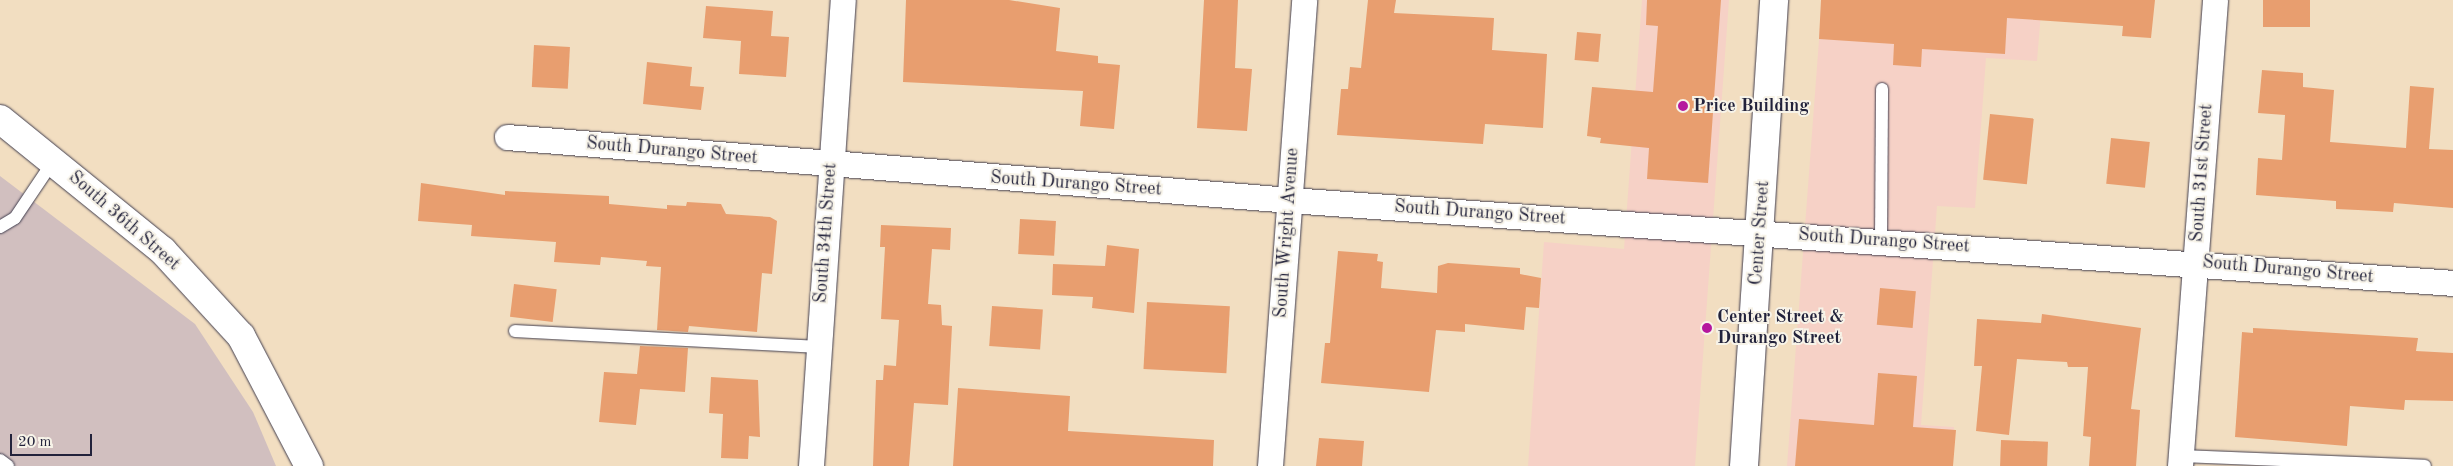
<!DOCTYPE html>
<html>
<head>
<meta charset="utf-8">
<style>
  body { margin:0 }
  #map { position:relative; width:2453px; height:466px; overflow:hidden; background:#f2dec1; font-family:"Old Standard TT",serif }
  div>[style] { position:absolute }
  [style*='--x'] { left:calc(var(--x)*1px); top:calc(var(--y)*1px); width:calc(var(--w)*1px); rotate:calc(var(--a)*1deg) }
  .built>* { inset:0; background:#f6d1c6 }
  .industrial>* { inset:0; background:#d1bfbf }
  .building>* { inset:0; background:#e89e6f; transform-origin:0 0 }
  .roads { filter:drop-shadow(0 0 1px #413e4f) drop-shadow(0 0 1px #413e4f) }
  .service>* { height:12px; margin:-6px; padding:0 6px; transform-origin:6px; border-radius:6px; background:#fff }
  .minor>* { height:25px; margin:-12.5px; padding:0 12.5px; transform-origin:12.5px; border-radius:12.5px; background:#fff }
  .tertiary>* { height:28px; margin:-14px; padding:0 14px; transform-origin:14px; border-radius:14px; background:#fff }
  .secondary>* { height:28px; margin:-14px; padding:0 14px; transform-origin:14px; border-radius:14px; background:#fff }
  .dots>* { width:14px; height:14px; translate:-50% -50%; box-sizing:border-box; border:2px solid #f7f3e8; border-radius:50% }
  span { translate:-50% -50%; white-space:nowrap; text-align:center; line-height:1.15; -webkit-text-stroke:4px #f7f3e8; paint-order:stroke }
  .poi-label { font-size:18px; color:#22223b; font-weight:700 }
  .left { translate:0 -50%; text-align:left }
  .street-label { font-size:18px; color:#22223b }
  .scale { position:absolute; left:10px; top:434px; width:82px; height:22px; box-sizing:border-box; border:2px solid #22223b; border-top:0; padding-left:6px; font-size:15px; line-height:18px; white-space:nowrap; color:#22223b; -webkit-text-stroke:4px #f7f3e8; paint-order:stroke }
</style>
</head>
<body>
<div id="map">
  <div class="built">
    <i style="clip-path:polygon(1642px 0,1729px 0,1695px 466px,1528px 466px,1544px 242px,1624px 249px)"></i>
    <i style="clip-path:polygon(1822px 0,2042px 0,2037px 61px,1986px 58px,1975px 208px,1937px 206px,1921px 425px,1954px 427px,1951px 466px,1787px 466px)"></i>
  </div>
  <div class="industrial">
    <i style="clip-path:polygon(0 176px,195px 324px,253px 412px,276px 466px,0 466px)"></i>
  </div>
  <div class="building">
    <i style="clip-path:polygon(906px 0,1009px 0,1060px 8px,1056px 51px,1098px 56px,1098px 63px,1120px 65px,1114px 129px,1080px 126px,1083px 91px,903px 82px)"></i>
    <i style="clip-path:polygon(1204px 0,1238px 0,1235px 68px,1252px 69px,1247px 131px,1197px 128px)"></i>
    <i style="clip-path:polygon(1368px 0,1396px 0,1394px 13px,1494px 18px,1492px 50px,1547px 54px,1543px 128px,1485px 124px,1483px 144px,1337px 135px,1341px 89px,1348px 89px,1350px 67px,1361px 68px)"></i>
    <i style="clip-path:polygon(1647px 0,1721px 0,1708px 183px,1647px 179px,1649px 148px,1600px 143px,1601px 138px,1587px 136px,1592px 87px,1653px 92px,1658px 26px,1646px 25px)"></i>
    <i style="clip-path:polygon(1821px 0,2155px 0,2151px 38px,2122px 36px,2123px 26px,2007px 18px,2005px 54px,1922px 49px,1921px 67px,1893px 65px,1894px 44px,1819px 39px)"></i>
    <i style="left:2263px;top:0;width:47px;height:27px"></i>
    <i style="clip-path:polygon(706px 6px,773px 11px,771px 36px,789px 37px,786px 77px,739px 74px,741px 41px,703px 38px)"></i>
    <i style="left:1577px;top:32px;width:24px;height:28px;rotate:5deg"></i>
    <i style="left:534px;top:45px;width:36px;height:42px;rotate:3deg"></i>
    <i style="clip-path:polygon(647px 62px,692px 67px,690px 86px,704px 87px,701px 110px,643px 104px)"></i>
    <i style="clip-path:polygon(2262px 70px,2303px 73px,2303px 87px,2334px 90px,2330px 142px,2406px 148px,2410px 86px,2434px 88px,2429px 149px,2453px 150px,2453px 208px,2394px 203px,2393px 212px,2358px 210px,2336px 209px,2336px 201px,2256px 195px,2258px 158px,2282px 160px,2285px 115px,2258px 113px)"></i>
    <i style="left:1990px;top:114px;width:44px;height:66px;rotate:6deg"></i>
    <i style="left:2111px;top:138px;width:39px;height:46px;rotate:6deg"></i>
    <i style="clip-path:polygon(421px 183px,505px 195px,505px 191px,609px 196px,609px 204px,667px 209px,667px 205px,686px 206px,687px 202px,721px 204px,726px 214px,770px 217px,777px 221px,772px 274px,762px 273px,757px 332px,689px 326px,688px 332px,657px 330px,661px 267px,646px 266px,647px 261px,601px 257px,600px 265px,554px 262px,556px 242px,471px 236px,472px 225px,418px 221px)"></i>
    <i style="left:1020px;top:219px;width:36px;height:35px;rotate:3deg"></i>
    <i style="clip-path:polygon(881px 225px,951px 228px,950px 250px,932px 249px,928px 304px,941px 305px,942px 325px,952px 326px,948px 405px,914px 403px,909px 466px,873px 466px,876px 380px,883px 380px,884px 365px,896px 366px,899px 320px,881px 319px,885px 247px,880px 247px)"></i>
    <i style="clip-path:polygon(1107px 245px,1139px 249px,1134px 313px,1092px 308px,1093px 297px,1052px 295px,1053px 264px,1105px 266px)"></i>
    <i style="clip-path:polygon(1338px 251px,1378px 254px,1377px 261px,1383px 262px,1381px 288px,1437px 293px,1438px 266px,1448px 263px,1520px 268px,1520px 274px,1541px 278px,1539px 308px,1526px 307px,1524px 330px,1465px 324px,1465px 332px,1436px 330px,1429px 392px,1321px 383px,1325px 343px,1330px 343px)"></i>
    <i style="left:514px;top:284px;width:43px;height:33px;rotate:7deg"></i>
    <i style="left:1880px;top:288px;width:36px;height:37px;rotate:5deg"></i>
    <i style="left:1147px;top:302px;width:83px;height:67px;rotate:3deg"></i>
    <i style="left:992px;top:306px;width:51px;height:40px;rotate:4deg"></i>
    <i style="clip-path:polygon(2042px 314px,2141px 328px,2131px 409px,2140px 410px,2136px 466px,2089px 466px,2091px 437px,2083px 436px,2088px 367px,2068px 367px,2067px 362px,2017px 359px,2009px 435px,1976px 431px,1982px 366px,1974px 366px,1977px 319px,2041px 323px)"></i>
    <i style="clip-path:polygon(2253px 328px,2418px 338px,2416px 351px,2453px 353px,2453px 401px,2405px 400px,2404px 410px,2350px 406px,2347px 446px,2235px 437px,2242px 332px,2253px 333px)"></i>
    <i style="clip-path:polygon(640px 346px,688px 348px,685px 392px,640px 389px,636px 425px,599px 422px,604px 372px,637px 374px)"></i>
    <i style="clip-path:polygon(1878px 373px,1917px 376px,1913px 427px,1956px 430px,1953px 466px,1795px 466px,1799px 419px,1874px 425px)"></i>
    <i style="clip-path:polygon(711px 377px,758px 380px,760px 437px,749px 436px,748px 459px,721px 458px,723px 414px,709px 413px)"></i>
    <i style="clip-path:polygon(958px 388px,1070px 396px,1068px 431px,1214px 440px,1213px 466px,953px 466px)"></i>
    <i style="clip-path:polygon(1319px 438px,1364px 441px,1362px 466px,1316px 466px)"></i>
    <i style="left:2001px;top:440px;width:47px;height:26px;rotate:2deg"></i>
  </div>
  <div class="roads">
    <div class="service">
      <i style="--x:0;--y:227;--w:17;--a:-31"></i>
      <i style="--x:15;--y:218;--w:70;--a:-56.1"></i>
      <i style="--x:1881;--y:241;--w:152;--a:-89.6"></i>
      <i style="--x:515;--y:331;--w:304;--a:3"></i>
      <i style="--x:2181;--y:456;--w:244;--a:2.3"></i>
      <i style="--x:0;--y:460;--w:10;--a:37"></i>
    </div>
    <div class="minor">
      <i style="--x:507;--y:137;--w:786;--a:4.6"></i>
      <i style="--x:1290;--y:200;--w:1166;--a:4.08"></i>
      <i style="--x:811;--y:466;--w:467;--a:-86.1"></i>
      <i style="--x:1270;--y:466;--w:467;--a:-85.8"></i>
      <i style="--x:2180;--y:466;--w:467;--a:-85.7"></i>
    </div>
    <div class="tertiary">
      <i style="--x:0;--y:119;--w:210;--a:39"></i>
      <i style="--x:163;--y:251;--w:115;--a:47.5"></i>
      <i style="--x:241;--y:336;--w:147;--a:62.4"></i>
    </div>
    <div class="secondary">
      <i style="--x:1744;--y:466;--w:467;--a:-86.3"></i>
    </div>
  </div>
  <div class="dots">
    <i style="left:1683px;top:106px;background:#b5179e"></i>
    <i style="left:1707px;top:328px;background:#b5179e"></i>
  </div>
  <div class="poi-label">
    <span class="left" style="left:1693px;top:106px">Price Building</span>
    <span class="left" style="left:1717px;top:328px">Center Street &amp;<br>Durango Street</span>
  </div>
  <div class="street-label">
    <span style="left:672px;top:151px;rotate:5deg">South Durango Street</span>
    <span style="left:2202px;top:173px;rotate:-86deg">South 31st Street</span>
    <span style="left:1076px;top:184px;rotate:4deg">South Durango Street</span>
    <span style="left:1480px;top:213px;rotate:4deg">South Durango Street</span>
    <span style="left:124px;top:221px;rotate:41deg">South 36th Street</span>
    <span style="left:826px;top:233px;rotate:-86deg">South 34th Street</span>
    <span style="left:1287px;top:233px;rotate:-86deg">South Wright Avenue</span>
    <span style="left:1760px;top:233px;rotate:-86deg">Center Street</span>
    <span style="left:1884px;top:241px;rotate:4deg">South Durango Street</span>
    <span style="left:2288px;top:270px;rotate:5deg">South Durango Street</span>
  </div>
  <div class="scale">20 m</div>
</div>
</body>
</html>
